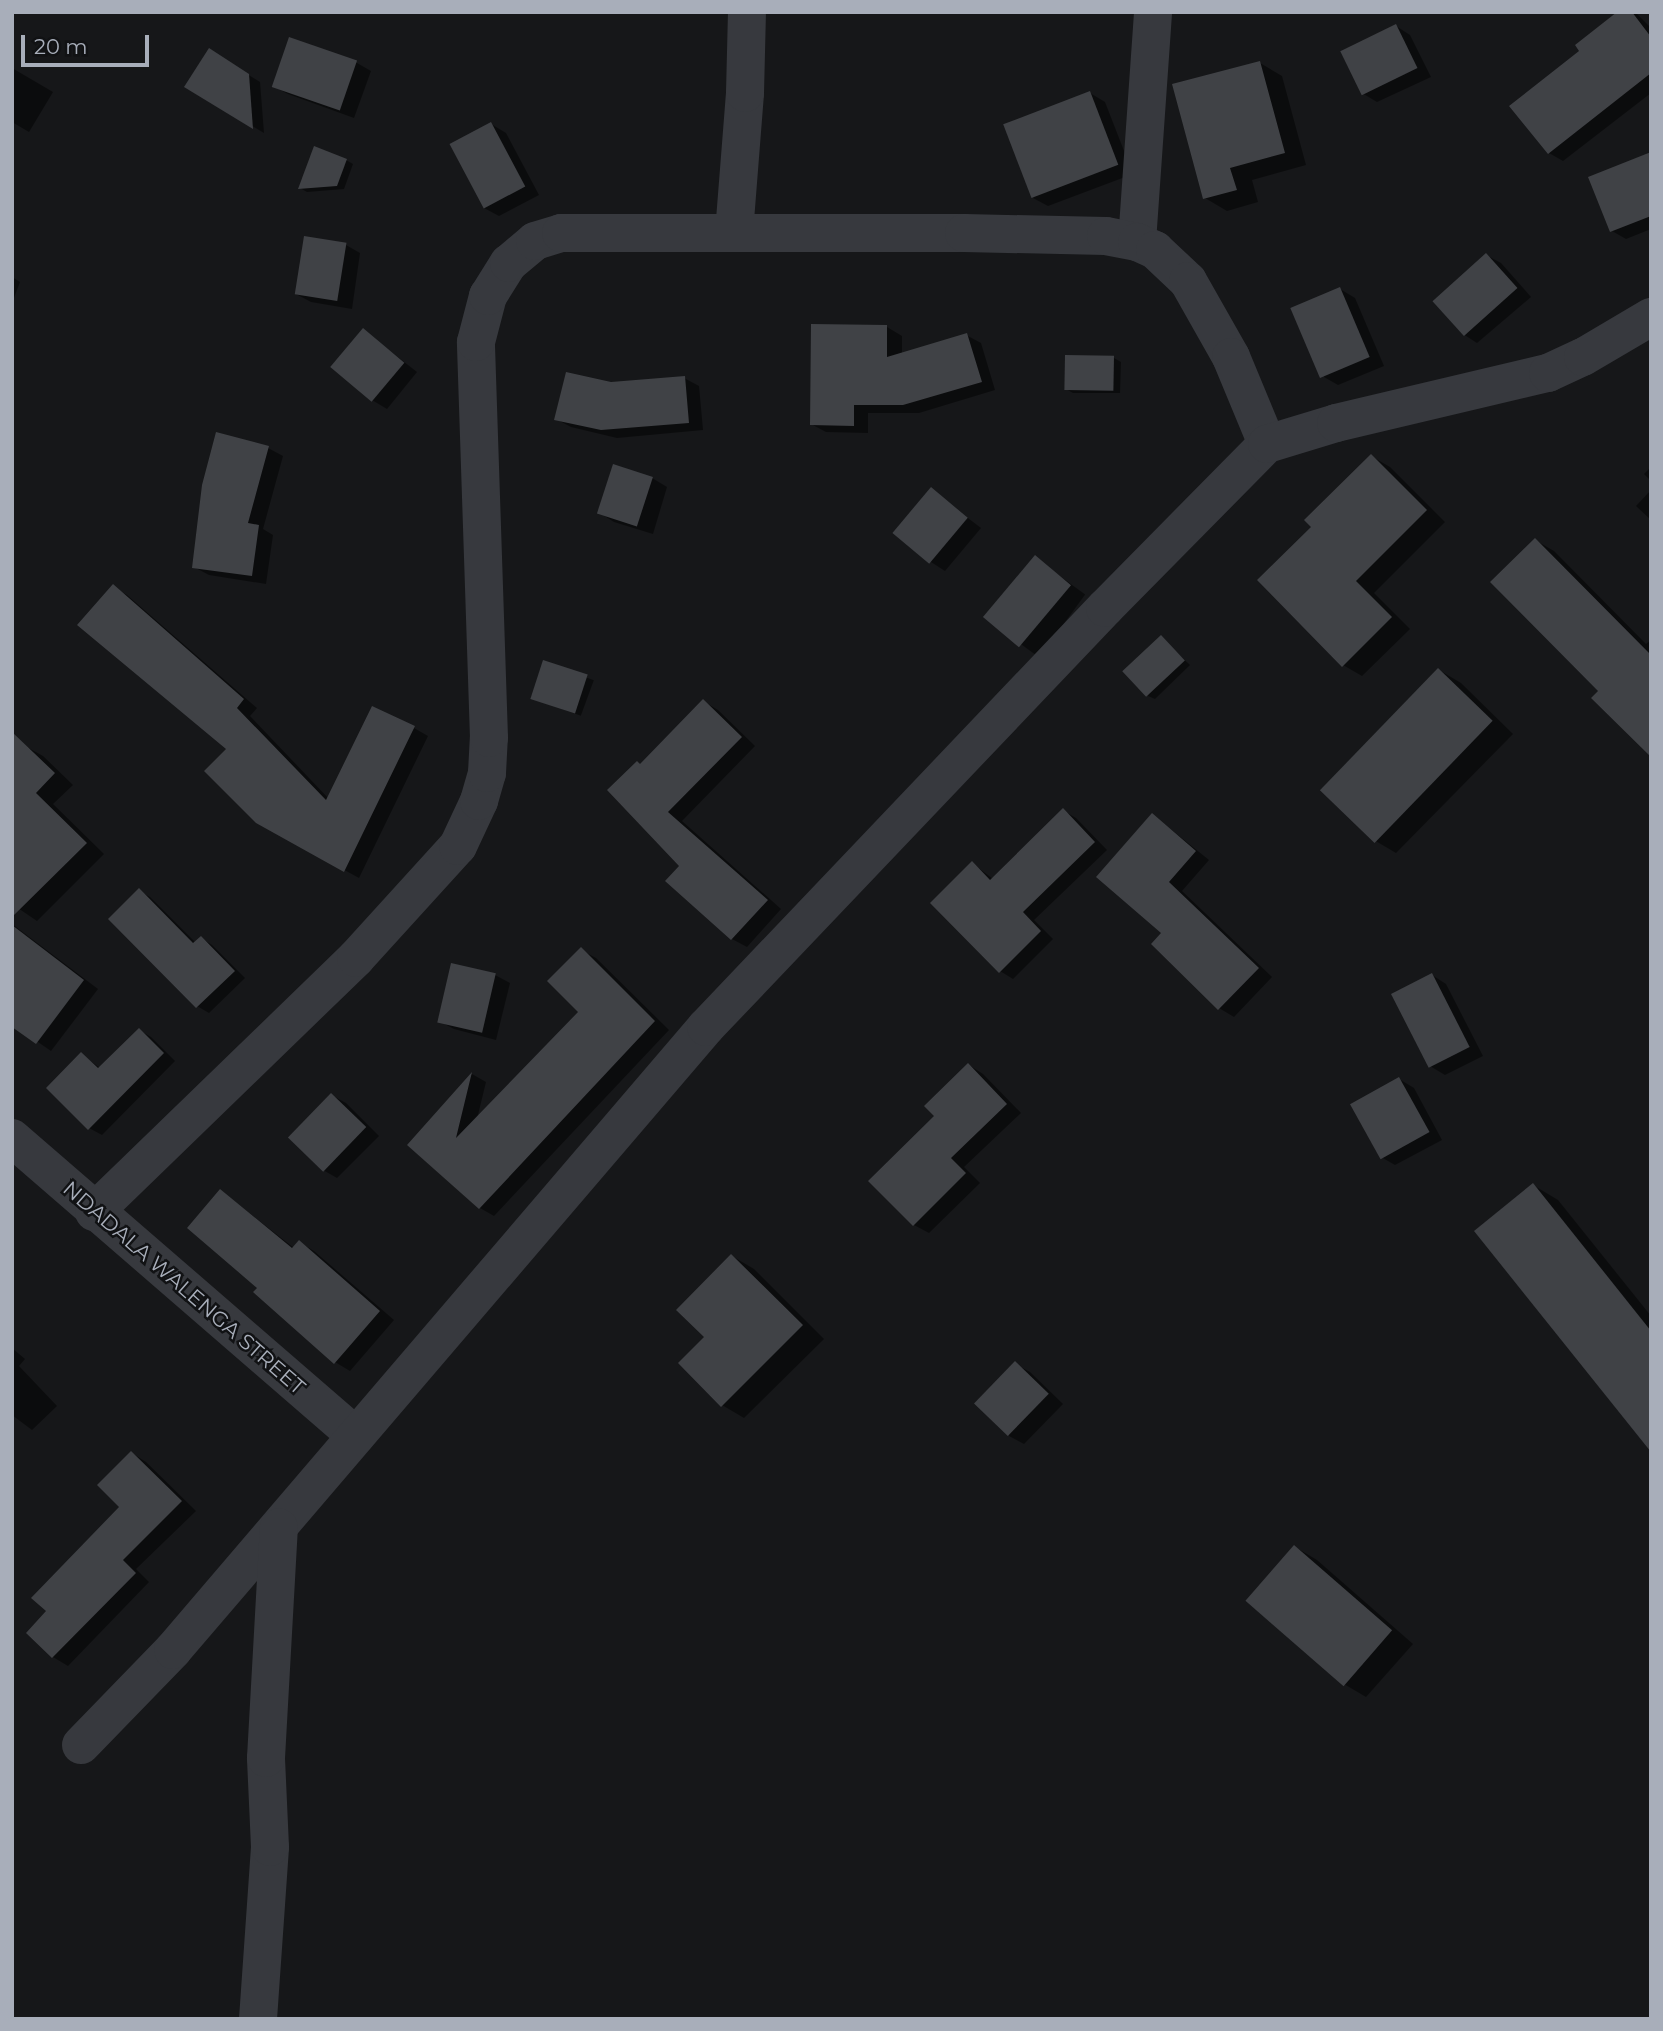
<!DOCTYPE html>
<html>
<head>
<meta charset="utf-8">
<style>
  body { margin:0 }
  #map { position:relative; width:1663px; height:2031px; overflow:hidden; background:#161719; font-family:Montserrat,sans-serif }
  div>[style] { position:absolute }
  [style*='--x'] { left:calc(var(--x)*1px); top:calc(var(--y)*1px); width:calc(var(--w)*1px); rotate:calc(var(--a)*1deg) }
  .shadow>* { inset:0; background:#0007; transform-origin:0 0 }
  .building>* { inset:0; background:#404246; transform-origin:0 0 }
  .minor>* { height:38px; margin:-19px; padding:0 19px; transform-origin:19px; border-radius:19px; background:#37393e }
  span { translate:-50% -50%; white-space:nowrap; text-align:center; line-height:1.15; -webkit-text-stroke:5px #111214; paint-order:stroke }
  .street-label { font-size:21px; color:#a8aeba }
  .frame { position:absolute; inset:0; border:14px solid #a8aeba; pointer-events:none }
  .scale { position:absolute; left:21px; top:35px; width:128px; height:32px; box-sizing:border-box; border:4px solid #a8aeba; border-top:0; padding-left:9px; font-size:21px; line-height:24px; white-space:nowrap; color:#a8aeba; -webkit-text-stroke:5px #111214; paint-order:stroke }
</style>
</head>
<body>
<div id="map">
  <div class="shadow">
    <i style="clip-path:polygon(1620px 12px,1635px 12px,1651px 28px,1651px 93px,1563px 161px,1549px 153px,1582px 51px)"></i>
    <i style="clip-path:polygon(1396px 26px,1410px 35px,1431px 77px,1377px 102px,1362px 93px)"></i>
    <i style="clip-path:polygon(290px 39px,357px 63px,371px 71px,354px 118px,288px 94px,273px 86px)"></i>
    <i style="clip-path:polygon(209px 51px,260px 82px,264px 133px,187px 87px)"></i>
    <i style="clip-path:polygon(1260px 63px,1282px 76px,1306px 165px,1252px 180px,1258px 202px,1227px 211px,1205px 198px)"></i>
    <i style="clip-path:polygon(12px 68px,53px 92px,29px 132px,12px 122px)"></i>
    <i style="clip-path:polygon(1090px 93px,1105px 102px,1133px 174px,1048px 206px,1033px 198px)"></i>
    <i style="clip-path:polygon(491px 124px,506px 133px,539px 195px,499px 216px,484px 208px)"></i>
    <i style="clip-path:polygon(1651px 154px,1651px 229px,1626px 239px,1612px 231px)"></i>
    <i style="clip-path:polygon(346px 160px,353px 164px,344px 189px,307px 192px,300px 188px)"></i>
    <i style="clip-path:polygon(346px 245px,360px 253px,352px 309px,311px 302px,296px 294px)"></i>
    <i style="clip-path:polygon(1486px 255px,1501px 263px,1531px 297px,1477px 343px,1463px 334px)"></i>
    <i style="clip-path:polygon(12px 277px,20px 282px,12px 303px)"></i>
    <i style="clip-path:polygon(1340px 289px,1355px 298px,1384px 366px,1338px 385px,1324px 377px)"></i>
    <i style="clip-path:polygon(887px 327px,902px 336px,902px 354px,966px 335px,981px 343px,995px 390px,919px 413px,868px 413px,868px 433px,826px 432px,811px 424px)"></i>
    <i style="clip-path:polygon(363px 330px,417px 372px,387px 409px,372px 400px)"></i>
    <i style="clip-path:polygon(1114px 358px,1121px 362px,1120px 393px,1073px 393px,1066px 389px)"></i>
    <i style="clip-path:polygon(684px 378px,699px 386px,703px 430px,617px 438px,571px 427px,556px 419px,611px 384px)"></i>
    <i style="clip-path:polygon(268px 448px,283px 456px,263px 529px,273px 535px,266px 584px,209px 575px,194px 567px)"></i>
    <i style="clip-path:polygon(1371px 456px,1390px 467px,1445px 522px,1374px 593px,1410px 629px,1362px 676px,1343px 665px,1314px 527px)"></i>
    <i style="clip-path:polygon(1651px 467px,1651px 481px,1644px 474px)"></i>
    <i style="clip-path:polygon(652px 478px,667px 487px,653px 534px,614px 522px,600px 513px)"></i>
    <i style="clip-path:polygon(931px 490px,981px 528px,945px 571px,931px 562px)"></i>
    <i style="clip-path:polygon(1651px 490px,1651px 520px,1636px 506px)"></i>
    <i style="clip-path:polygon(1535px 540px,1554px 551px,1646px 644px,1651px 640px,1651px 749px,1600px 691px)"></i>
    <i style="left:1035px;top:558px;width:62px;height:78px;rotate:36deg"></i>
    <i style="clip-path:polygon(113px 587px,127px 595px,257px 708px,250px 716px,329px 799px,414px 728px,428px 736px,359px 878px,257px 822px,228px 749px)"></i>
    <i style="clip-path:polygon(1161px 638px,1190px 665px,1155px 699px,1148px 696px)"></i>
    <i style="left:544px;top:662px;width:53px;height:38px;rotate:20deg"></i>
    <i style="clip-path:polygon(1439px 670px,1461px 683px,1513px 734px,1396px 853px,1374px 840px,1322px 789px)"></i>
    <i style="clip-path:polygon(703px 701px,718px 710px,755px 746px,682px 821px,781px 909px,747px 947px,732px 939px,668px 881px,681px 866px,641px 765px)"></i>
    <i style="clip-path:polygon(25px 746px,43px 756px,73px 785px,53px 804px,104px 854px,37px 921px,12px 904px)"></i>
    <i style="clip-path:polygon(1064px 811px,1076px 818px,1107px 850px,1034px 920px,1053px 939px,1013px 979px,1000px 971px,972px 863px,993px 879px)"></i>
    <i style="clip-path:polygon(1153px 815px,1209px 860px,1182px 891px,1272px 977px,1234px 1017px,1219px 1008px,1164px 933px)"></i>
    <i style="clip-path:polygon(139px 891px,150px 897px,196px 943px,201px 938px,212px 945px,245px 978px,209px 1013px,197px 1006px)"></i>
    <i style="clip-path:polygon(12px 924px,98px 989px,51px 1051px,12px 1024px)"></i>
    <i style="clip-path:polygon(581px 950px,596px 958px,669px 1030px,494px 1216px,480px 1208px,409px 1145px,472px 1074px,486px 1082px,477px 1119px,580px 1012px)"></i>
    <i style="clip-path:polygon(495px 975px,510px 983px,496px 1040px,454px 1029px,439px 1021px)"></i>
    <i style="clip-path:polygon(1432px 975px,1446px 984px,1483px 1056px,1445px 1075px,1430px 1066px)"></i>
    <i style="clip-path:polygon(139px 1030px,151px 1037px,175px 1061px,102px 1135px,89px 1128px,81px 1054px,100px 1068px)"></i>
    <i style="clip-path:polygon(969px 1065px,983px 1074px,1021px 1113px,964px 1167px,980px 1183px,929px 1233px,914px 1225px,871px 1181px,936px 1116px)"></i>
    <i style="clip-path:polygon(1399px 1079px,1414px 1088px,1442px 1140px,1395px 1165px,1381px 1157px)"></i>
    <i style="clip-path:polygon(331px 1095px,346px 1103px,379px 1136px,337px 1178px,323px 1170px)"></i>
    <i style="clip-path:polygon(1533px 1185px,1558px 1200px,1651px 1316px,1651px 1449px)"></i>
    <i style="clip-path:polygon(221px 1191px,294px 1248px,299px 1242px,314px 1251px,394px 1320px,350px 1371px,335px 1362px,256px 1292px,259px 1288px)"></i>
    <i style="clip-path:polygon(732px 1256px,754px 1269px,824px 1339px,744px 1418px,722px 1405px,706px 1337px)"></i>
    <i style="clip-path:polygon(12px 1348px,25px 1359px,19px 1366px,57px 1406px,32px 1430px,12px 1415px)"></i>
    <i style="clip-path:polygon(1015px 1364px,1030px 1372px,1063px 1404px,1024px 1444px,1009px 1436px)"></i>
    <i style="clip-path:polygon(132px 1453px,146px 1462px,196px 1511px,136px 1569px,149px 1582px,68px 1666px,53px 1657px,28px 1633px,49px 1611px,122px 1507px)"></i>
    <i style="clip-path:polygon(1295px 1547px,1317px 1560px,1413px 1644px,1366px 1697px,1344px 1684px)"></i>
  </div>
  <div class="building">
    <i style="clip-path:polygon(1617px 12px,1632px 12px,1651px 37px,1651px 73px,1548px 154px,1509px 106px,1579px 51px,1575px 45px)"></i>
    <i style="left:1396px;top:24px;width:49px;height:62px;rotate:64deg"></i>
    <i style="left:289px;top:37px;width:72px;height:53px;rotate:19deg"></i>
    <i style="clip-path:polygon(209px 48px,249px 74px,253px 129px,184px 87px)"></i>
    <i style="clip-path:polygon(1260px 61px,1285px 153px,1230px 168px,1237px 190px,1203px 199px,1172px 84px)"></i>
    <i style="left:1090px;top:91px;width:79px;height:93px;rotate:69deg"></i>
    <i style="left:491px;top:122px;width:73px;height:47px;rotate:62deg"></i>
    <i style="clip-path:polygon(314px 146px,347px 159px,337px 186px,298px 189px)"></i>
    <i style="clip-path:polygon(1651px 152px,1651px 216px,1610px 232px,1588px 177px)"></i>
    <i style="left:304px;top:236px;width:43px;height:59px;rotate:9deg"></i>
    <i style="left:1486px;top:253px;width:47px;height:72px;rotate:48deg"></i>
    <i style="left:1340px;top:287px;width:76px;height:54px;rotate:67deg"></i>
    <i style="clip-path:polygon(811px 324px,887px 325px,887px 357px,967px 333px,982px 382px,903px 405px,854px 405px,854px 426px,810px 425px)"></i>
    <i style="left:363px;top:328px;width:54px;height:51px;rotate:40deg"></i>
    <i style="left:1065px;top:355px;width:49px;height:35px;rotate:1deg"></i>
    <i style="clip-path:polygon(566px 372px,611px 382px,685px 376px,689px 423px,601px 430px,554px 420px)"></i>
    <i style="clip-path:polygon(216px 432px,269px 446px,248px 523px,259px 525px,252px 576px,192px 568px,202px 485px)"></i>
    <i style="clip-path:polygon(1371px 454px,1427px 510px,1356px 581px,1392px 617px,1342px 667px,1257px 580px,1311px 527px,1304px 520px)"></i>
    <i style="left:613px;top:464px;width:42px;height:52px;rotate:18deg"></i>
    <i style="left:931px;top:487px;width:48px;height:60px;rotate:40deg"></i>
    <i style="clip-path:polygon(1535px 538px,1651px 655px,1651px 757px,1591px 698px,1598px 691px,1490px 582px)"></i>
    <i style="left:1035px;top:555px;width:47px;height:81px;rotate:40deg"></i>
    <i style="clip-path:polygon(113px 584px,244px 699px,237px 708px,326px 800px,372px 706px,415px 726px,344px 872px,256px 823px,204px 771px,226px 749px,77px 625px)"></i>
    <i style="left:1161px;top:635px;width:35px;height:53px;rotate:47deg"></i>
    <i style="left:543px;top:660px;width:47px;height:41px;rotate:18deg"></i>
    <i style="left:1438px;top:668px;width:76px;height:170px;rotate:44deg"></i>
    <i style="clip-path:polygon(703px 699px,742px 737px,668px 812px,768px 900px,731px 940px,665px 881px,679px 866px,607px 790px,637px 761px,640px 764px)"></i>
    <i style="clip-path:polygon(12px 732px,55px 773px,36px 793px,87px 843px,12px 917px)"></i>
    <i style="clip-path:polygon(1063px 808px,1095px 842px,1023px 912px,1041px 931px,999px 973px,930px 903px,972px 861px,990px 880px)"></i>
    <i style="clip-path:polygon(1152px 813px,1196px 851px,1169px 882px,1259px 968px,1218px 1010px,1151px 944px,1161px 933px,1096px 877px)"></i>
    <i style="clip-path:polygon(139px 888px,193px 943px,201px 936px,235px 971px,196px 1008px,108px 919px)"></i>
    <i style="clip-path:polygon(12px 925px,84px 980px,36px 1044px,12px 1027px)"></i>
    <i style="clip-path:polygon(581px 947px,655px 1021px,479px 1209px,407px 1145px,472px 1072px,456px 1138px,578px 1012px,547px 981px)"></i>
    <i style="left:451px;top:963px;width:46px;height:61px;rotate:13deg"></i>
    <i style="left:1432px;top:973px;width:83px;height:46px;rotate:63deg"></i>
    <i style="clip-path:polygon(139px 1028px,164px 1053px,88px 1130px,46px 1088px,81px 1052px,98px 1068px)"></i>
    <i style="clip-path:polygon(968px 1063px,1007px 1104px,951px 1158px,966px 1173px,913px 1226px,868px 1181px,934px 1116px,924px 1106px)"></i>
    <i style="left:1399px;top:1077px;width:63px;height:56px;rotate:61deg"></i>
    <i style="left:331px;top:1093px;width:49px;height:62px;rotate:44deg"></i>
    <i style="clip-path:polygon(1533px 1183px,1651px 1331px,1651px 1452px,1474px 1231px)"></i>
    <i style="clip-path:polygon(220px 1189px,292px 1248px,299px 1240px,380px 1311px,334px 1364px,253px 1292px,257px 1288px,187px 1228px)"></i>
    <i style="clip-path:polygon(731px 1254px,803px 1325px,721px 1407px,678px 1363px,704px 1337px,676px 1310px)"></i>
    <i style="left:1015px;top:1361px;width:47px;height:59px;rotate:44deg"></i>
    <i style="clip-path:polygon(131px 1451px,182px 1501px,123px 1560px,136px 1573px,52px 1658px,26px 1633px,46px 1611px,31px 1598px,119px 1507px,97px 1485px)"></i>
    <i style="left:1294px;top:1545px;width:130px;height:74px;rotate:41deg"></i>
  </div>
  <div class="minor">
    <i style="--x:734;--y:233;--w:140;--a:-85.5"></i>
    <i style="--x:745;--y:93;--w:81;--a:-88.6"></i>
    <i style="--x:1137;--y:242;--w:231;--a:-86"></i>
    <i style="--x:12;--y:1138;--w:455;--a:40.9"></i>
    <i style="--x:94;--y:1212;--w:365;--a:-44.1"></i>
    <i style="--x:356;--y:958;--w:151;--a:-47.7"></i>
    <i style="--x:458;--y:846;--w:50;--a:-65"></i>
    <i style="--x:479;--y:801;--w:29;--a:-74"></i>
    <i style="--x:487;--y:773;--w:35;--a:-87"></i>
    <i style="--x:489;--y:738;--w:396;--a:-91.9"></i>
    <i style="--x:476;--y:342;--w:48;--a:-75.4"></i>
    <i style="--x:488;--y:296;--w:39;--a:-58"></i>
    <i style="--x:509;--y:263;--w:34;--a:-40"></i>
    <i style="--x:535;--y:241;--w:27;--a:-17"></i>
    <i style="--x:561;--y:233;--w:403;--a:0"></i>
    <i style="--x:964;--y:233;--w:142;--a:1.2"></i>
    <i style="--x:1106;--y:236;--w:32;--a:11"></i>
    <i style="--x:1137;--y:242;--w:20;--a:24"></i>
    <i style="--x:1155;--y:250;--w:45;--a:43.2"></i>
    <i style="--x:1188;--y:281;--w:87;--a:60.5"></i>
    <i style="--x:1231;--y:357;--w:94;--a:67.5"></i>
    <i style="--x:81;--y:1745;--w:132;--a:-45.9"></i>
    <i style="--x:173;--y:1650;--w:820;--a:-49.45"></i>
    <i style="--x:706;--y:1027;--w:579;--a:-46.4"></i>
    <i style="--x:1105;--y:608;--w:231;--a:-45.4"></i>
    <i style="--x:1267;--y:444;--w:72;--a:-16.9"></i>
    <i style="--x:1336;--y:423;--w:218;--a:-13.3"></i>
    <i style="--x:1548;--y:373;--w:38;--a:-25"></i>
    <i style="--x:1583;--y:357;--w:79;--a:-30.5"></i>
    <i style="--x:258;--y:2019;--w:172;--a:-86"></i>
    <i style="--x:270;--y:1847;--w:89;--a:-92.6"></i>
    <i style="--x:266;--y:1758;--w:231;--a:-86.8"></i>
  </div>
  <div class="street-label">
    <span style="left:184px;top:1288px;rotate:41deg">NDADALA WALENGA STREET</span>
  </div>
  <div class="frame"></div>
  <div class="scale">20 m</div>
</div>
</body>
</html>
